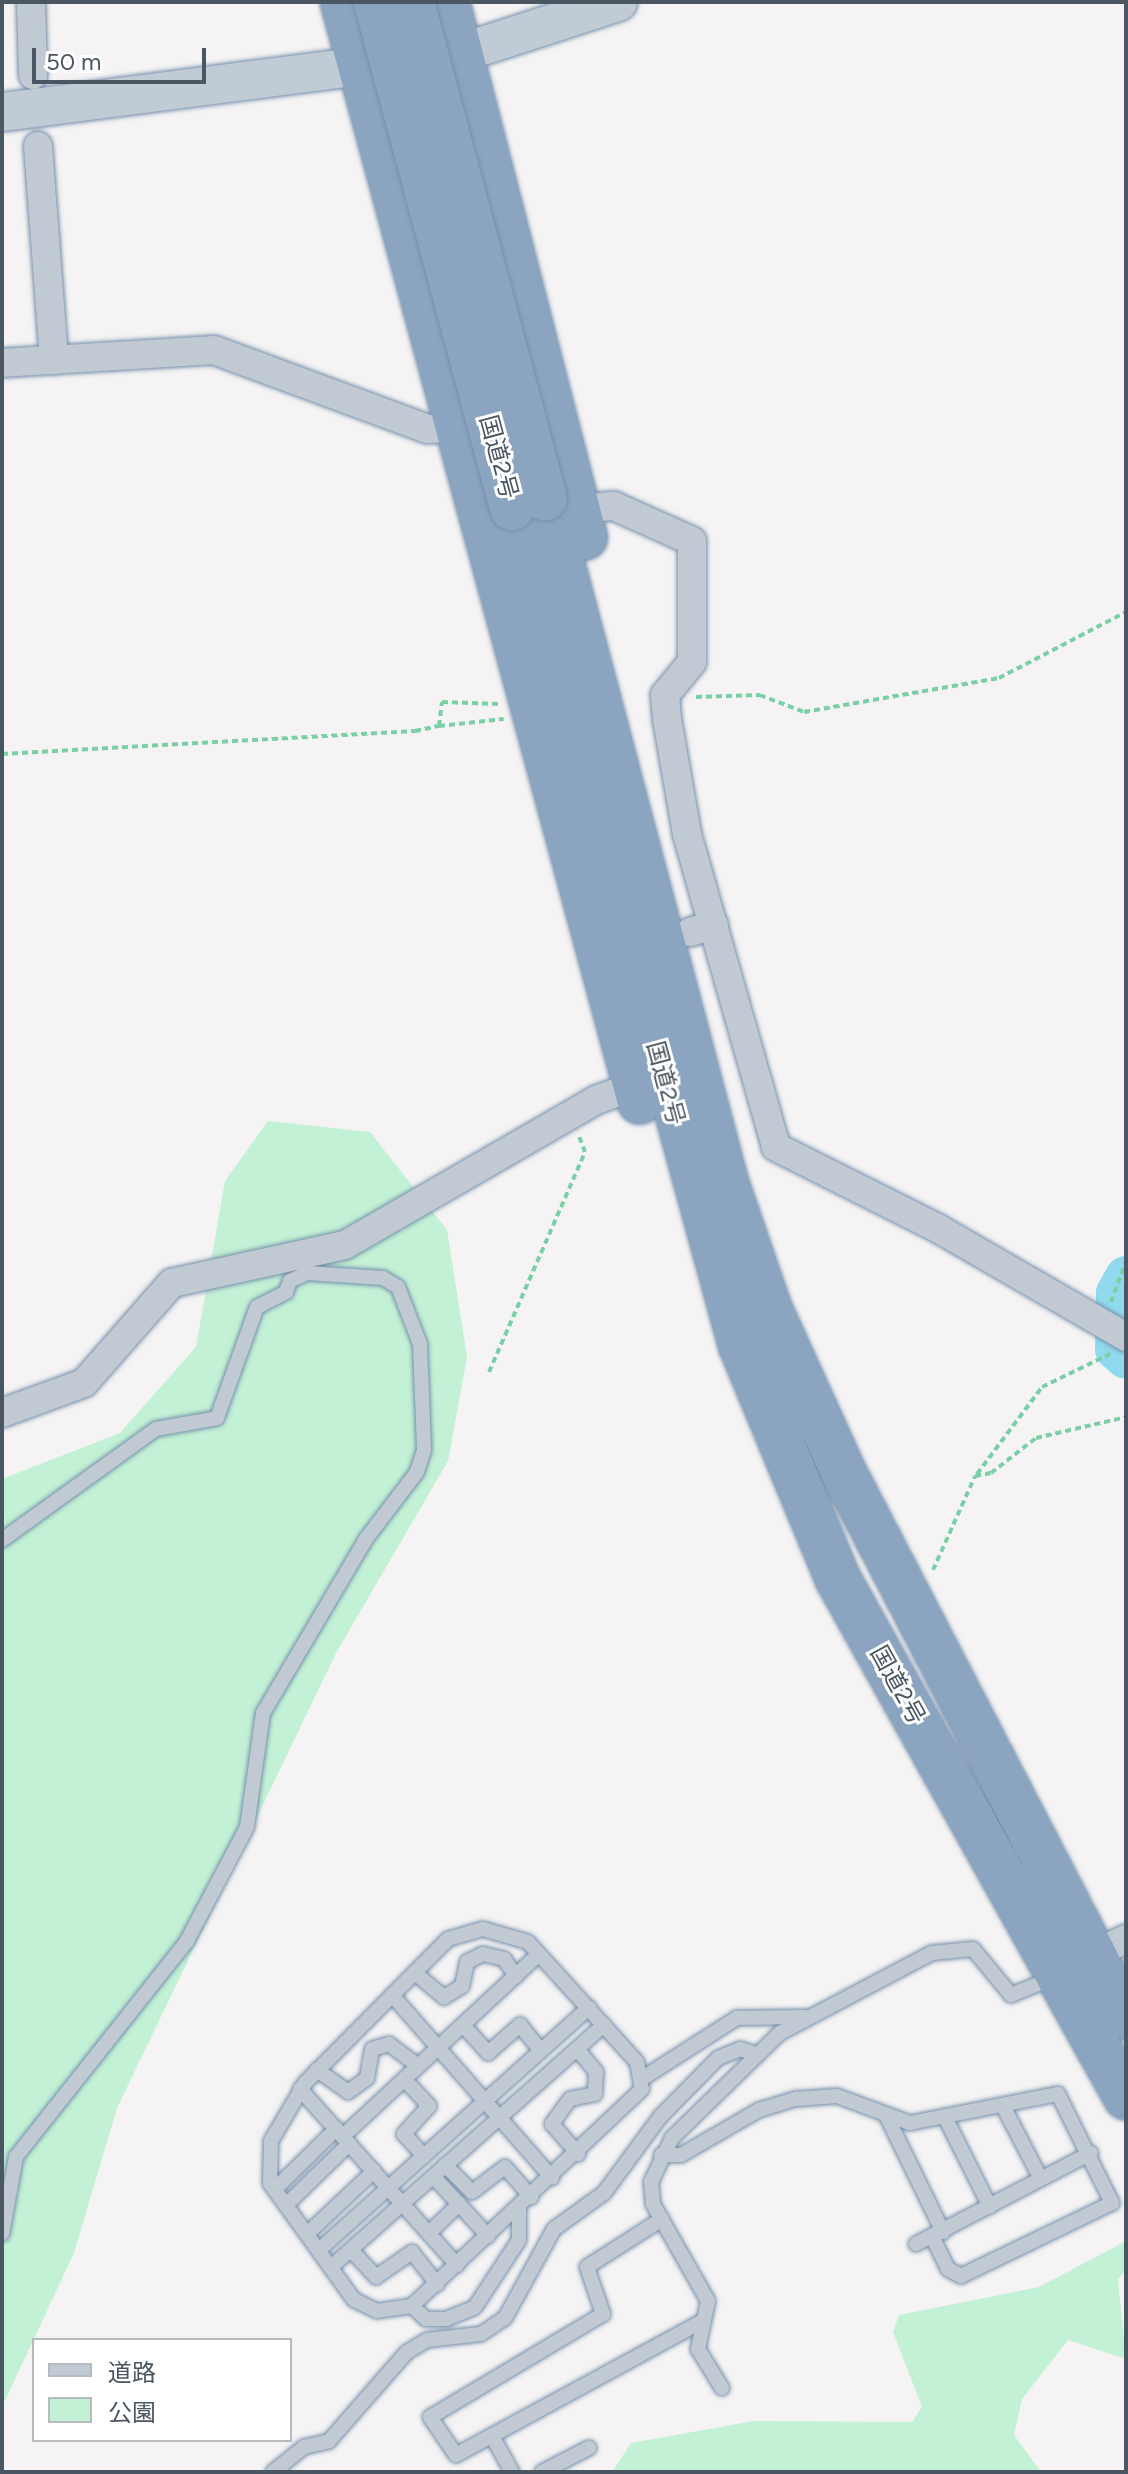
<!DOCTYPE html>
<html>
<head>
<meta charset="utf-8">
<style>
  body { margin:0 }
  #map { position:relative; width:1128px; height:2474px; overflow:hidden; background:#f5f3f3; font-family:Figtree,"Noto Sans JP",sans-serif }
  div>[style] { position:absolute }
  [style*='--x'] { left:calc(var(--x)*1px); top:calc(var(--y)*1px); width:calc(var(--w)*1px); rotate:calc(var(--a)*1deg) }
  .green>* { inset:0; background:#c3f1d5 }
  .river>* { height:42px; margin:-21px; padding:0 21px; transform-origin:21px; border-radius:21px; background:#90daee }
  .path>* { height:4px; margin-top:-2px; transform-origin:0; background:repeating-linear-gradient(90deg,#7ad0a6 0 6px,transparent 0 10px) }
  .roads { filter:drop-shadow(0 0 2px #7690ad) drop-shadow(0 0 2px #7690ad) }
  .lane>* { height:14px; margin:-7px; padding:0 7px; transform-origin:7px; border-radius:7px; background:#c1cad2 }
  .street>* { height:28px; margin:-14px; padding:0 14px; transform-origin:14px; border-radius:14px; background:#c1cad2 }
  .secondary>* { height:38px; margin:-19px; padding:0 19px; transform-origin:19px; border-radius:19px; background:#c1cbd6 }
  .highway>* { height:44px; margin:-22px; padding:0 22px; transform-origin:22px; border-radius:22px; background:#8ba5c1 }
  .bridges { filter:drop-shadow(0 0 2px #7690ad) drop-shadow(0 0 2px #7690ad) }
  .highway-bridge>* { height:44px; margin:-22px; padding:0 22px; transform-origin:22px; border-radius:22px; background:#8ba5c1 }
  span { translate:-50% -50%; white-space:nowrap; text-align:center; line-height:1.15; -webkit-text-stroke:6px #fff; paint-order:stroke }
  .street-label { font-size:24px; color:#4a5661 }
  .frame { position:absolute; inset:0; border:4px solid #4a5661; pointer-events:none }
  .legend { position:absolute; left:32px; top:2338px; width:260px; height:104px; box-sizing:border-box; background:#fff; border:2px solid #b7bbc0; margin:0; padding:10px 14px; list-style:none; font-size:24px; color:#4a5661 }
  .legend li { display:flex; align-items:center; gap:16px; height:40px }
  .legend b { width:40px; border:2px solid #b7bbc0 }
  .scale { position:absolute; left:32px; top:48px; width:174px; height:36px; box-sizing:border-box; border:4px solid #4a5661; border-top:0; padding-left:10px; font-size:24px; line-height:28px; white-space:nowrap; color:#4a5661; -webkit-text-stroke:6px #fff; paint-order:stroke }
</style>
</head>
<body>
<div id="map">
  <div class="green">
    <i style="clip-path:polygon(268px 1121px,370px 1132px,447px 1230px,467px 1357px,448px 1461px,336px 1653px,117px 2108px,74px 2253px,2px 2407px,2px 1479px,120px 1433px,196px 1347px,225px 1181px)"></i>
    <i style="clip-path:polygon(1126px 2241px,1126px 2270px,1118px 2279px,1126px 2359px,1068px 2340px,1022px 2399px,1014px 2435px,1041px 2472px,612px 2472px,631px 2443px,754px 2421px,912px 2422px,922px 2407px,893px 2332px,899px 2315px,1039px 2287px)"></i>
  </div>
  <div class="river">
    <i style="--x:1126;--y:1277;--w:18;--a:119"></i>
    <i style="--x:1117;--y:1293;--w:56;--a:91"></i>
    <i style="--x:1116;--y:1349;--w:13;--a:42"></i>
  </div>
  <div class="path">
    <i style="--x:696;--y:697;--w:64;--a:-1.8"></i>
    <i style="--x:760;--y:695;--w:47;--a:21.1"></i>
    <i style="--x:804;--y:712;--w:198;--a:-9.9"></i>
    <i style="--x:999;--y:678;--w:143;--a:-27.5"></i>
    <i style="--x:439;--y:726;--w:65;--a:-6.1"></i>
    <i style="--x:2;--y:754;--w:414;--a:-3.2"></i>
    <i style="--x:415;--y:731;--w:25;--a:-12"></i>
    <i style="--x:439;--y:726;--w:24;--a:-83"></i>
    <i style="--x:442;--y:702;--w:58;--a:2"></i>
    <i style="--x:1111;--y:1302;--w:44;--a:-69.9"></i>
    <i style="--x:489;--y:1372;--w:240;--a:-66.4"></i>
    <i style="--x:585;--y:1152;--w:17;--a:-111"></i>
    <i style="--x:977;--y:1474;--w:109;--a:-53.2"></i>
    <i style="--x:1042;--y:1387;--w:76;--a:-25.9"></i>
    <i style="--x:933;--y:1570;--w:103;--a:-65.9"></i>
    <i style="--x:975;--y:1476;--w:16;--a:-11"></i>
    <i style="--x:991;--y:1473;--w:57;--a:-37.9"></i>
    <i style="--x:1036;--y:1438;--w:92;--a:-13.1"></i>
  </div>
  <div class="roads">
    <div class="lane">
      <i style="--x:2;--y:1540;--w:190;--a:-35.8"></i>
      <i style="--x:156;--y:1429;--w:62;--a:-10.2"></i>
      <i style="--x:217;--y:1418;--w:118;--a:-70.2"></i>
      <i style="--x:257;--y:1307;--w:33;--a:-27"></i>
      <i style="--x:286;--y:1292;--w:12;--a:-70"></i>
      <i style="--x:290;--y:1281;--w:19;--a:-25"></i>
      <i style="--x:307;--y:1273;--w:76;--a:3.8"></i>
      <i style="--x:383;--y:1278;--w:17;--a:31"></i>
      <i style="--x:398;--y:1287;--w:61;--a:68.9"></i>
      <i style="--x:420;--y:1344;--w:106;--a:87.8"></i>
      <i style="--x:424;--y:1450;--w:23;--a:108"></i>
      <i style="--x:417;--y:1472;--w:84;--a:127.3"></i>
      <i style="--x:366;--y:1539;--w:202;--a:120.6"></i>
      <i style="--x:263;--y:1713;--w:115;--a:98"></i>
      <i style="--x:247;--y:1827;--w:129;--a:117.8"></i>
      <i style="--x:187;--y:1941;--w:275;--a:128.4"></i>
      <i style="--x:16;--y:2157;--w:78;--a:100.3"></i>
      <i style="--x:483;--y:1929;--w:47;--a:16.1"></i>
      <i style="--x:528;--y:1942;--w:162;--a:47.8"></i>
      <i style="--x:637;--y:2062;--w:27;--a:80"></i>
      <i style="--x:642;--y:2089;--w:316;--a:136.7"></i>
      <i style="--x:412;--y:2306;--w:35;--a:172"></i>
      <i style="--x:377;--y:2311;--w:25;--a:-154"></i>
      <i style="--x:354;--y:2300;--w:144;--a:-125.7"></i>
      <i style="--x:270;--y:2183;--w:42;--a:-88.6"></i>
      <i style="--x:271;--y:2141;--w:67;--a:-59.6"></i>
      <i style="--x:305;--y:2083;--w:203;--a:-45.2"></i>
      <i style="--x:448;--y:1939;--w:36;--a:-16"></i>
      <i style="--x:415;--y:1973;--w:38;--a:40"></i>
      <i style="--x:444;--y:1997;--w:21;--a:-31"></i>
      <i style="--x:462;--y:1986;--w:25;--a:-78"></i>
      <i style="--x:467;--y:1962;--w:18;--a:-27"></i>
      <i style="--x:483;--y:1954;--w:22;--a:13"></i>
      <i style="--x:504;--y:1959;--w:21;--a:55"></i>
      <i style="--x:392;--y:1995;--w:243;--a:48.8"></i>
      <i style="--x:463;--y:2025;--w:38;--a:48"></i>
      <i style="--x:488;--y:2053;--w:43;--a:-41.2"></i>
      <i style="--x:520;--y:2025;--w:33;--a:51"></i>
      <i style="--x:577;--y:2049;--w:30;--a:50"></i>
      <i style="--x:596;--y:2072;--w:22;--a:93"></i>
      <i style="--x:595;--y:2094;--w:25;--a:169"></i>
      <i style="--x:570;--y:2099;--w:31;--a:126"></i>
      <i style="--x:552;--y:2124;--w:40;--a:49"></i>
      <i style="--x:317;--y:2070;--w:38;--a:35"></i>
      <i style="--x:348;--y:2092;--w:24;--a:-36"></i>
      <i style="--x:367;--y:2078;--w:29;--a:-80"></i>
      <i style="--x:372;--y:2049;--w:18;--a:-16"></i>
      <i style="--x:389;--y:2044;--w:36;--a:37"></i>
      <i style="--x:643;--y:2078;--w:112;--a:-32.6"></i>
      <i style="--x:737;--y:2018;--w:68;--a:-0.8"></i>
      <i style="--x:404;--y:2079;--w:37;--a:47"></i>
      <i style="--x:429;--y:2106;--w:38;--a:132"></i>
      <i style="--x:404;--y:2134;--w:30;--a:48"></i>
      <i style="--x:300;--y:2089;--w:236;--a:48.3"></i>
      <i style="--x:1003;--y:2106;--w:82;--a:62.5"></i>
      <i style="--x:887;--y:2117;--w:128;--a:64"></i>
      <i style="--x:946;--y:2119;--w:98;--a:63.4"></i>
      <i style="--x:343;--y:2136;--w:267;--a:-42.9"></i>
      <i style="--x:661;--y:2155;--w:20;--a:0"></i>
      <i style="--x:681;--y:2155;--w:90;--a:-30"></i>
      <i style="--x:759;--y:2110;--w:39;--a:-17"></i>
      <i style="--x:796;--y:2099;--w:41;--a:-4.2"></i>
      <i style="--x:837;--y:2096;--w:78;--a:20.3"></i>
      <i style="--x:910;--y:2123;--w:151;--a:-11.1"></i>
      <i style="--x:1058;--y:2094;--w:122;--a:63.6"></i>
      <i style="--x:1112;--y:2203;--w:168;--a:154.2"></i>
      <i style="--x:961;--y:2276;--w:15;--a:-152"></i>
      <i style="--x:948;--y:2269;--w:34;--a:-116"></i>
      <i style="--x:445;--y:2165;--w:38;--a:45"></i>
      <i style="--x:472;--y:2192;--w:41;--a:-37.1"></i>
      <i style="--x:505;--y:2167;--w:40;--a:49"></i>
      <i style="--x:434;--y:2177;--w:80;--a:47.5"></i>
      <i style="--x:275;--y:2189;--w:86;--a:-44.5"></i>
      <i style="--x:286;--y:2205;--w:88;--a:-44.1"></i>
      <i style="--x:662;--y:2219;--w:89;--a:147.4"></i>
      <i style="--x:587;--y:2267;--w:50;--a:71.2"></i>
      <i style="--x:603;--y:2314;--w:201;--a:149.2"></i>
      <i style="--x:430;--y:2417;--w:46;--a:55.6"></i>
      <i style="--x:456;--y:2455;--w:281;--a:-28.5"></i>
      <i style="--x:429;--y:2233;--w:42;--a:-44"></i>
      <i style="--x:307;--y:2234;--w:92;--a:-43.2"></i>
      <i style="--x:916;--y:2244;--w:197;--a:-27.5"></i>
      <i style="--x:319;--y:2250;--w:363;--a:-41.9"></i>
      <i style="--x:351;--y:2250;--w:37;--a:47"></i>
      <i style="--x:376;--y:2277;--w:44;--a:-34.8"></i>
      <i style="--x:412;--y:2252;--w:41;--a:52"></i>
      <i style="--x:331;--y:2267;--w:365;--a:-41.6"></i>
      <i style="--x:412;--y:2306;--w:19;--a:43"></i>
      <i style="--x:426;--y:2319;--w:20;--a:0"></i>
      <i style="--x:446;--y:2319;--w:31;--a:-22"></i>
      <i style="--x:475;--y:2307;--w:80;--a:-56.7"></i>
      <i style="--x:519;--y:2240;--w:32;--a:-90"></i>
      <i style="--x:722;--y:2388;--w:46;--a:-121.6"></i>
      <i style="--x:698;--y:2349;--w:49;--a:-78.2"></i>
      <i style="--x:708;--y:2301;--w:112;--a:-119.6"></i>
      <i style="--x:653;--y:2204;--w:22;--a:-95"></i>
      <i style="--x:651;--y:2182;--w:49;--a:-64.5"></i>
      <i style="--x:672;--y:2138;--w:151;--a:-44.2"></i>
      <i style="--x:780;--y:2033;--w:172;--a:-27.8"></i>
      <i style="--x:932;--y:1953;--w:41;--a:-5.6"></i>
      <i style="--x:973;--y:1949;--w:60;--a:50.4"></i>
      <i style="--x:1011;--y:1995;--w:48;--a:-22.2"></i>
      <i style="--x:492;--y:2436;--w:41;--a:60.9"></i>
      <i style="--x:273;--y:2472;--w:40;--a:-39"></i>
      <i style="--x:304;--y:2447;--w:26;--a:-13"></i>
      <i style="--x:329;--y:2441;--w:118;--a:-48.8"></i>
      <i style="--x:407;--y:2352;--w:23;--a:-31"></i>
      <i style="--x:427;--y:2340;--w:54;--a:-6.3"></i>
      <i style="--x:481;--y:2334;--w:29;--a:-34"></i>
      <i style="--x:505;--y:2318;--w:102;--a:-61.2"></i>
      <i style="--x:554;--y:2229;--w:62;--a:-35.8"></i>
      <i style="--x:604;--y:2193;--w:94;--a:-53.6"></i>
      <i style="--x:660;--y:2117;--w:83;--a:-45.5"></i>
      <i style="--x:718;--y:2058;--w:24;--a:-22"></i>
      <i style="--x:740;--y:2049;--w:16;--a:18"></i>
      <i style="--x:542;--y:2472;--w:53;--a:-27.1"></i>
    </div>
    <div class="street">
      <i style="--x:31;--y:2;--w:73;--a:88.4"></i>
      <i style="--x:38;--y:146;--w:215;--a:85.7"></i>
      <i style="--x:2;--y:363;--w:212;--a:-3.5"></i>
      <i style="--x:214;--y:350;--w:227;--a:20.3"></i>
      <i style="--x:427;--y:429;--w:29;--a:-2"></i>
      <i style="--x:577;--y:509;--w:37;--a:-5"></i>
      <i style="--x:614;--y:506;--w:85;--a:24.2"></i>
      <i style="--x:692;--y:541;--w:121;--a:90"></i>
      <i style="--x:692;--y:662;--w:43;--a:129.3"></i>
      <i style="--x:665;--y:695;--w:24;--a:85"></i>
      <i style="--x:667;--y:719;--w:117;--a:80.1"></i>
      <i style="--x:687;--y:834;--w:325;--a:74.1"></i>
      <i style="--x:776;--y:1147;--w:182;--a:26.7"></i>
      <i style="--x:939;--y:1229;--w:216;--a:30"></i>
      <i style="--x:690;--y:932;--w:25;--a:-16"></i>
      <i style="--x:2;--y:1413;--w:87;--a:-20.1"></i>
      <i style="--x:84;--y:1383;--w:133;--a:-48.7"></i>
      <i style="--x:172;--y:1283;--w:177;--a:-12.4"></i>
      <i style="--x:345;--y:1245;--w:290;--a:-30"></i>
      <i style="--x:596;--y:1100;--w:41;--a:-19.7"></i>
      <i style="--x:1093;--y:1955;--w:37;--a:-26"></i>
    </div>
    <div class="secondary">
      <i style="--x:2;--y:112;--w:463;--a:-7.3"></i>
      <i style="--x:461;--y:53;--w:165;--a:-18"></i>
    </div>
    <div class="highway">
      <i style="--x:343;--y:2;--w:1139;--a:74.89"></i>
      <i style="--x:447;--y:2;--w:553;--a:75.56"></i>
      <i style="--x:545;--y:499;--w:708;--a:75.18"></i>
      <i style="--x:726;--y:1183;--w:132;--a:71"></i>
      <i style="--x:769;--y:1308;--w:181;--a:65.6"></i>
      <i style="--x:844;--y:1473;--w:613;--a:62.6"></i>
      <i style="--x:512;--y:508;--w:868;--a:74.7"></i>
      <i style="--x:741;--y:1345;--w:253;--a:67.5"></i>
      <i style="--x:838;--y:1579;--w:593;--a:60.93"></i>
    </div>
  </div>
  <div class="bridges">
    <div class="highway-bridge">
      <i style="--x:376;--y:2;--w:524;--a:74.96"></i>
      <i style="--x:412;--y:2;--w:514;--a:75.02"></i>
    </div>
  </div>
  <div class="street-label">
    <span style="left:499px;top:457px;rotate:75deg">国道2号</span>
    <span style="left:666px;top:1083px;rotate:75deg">国道2号</span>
    <span style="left:898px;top:1685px;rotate:61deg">国道2号</span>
  </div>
  <div class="frame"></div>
  <ul class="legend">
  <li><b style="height:10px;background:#c1cbd6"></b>道路</li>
  <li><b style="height:22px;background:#c3f1d5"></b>公園</li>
  </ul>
  <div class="scale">50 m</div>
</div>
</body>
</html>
